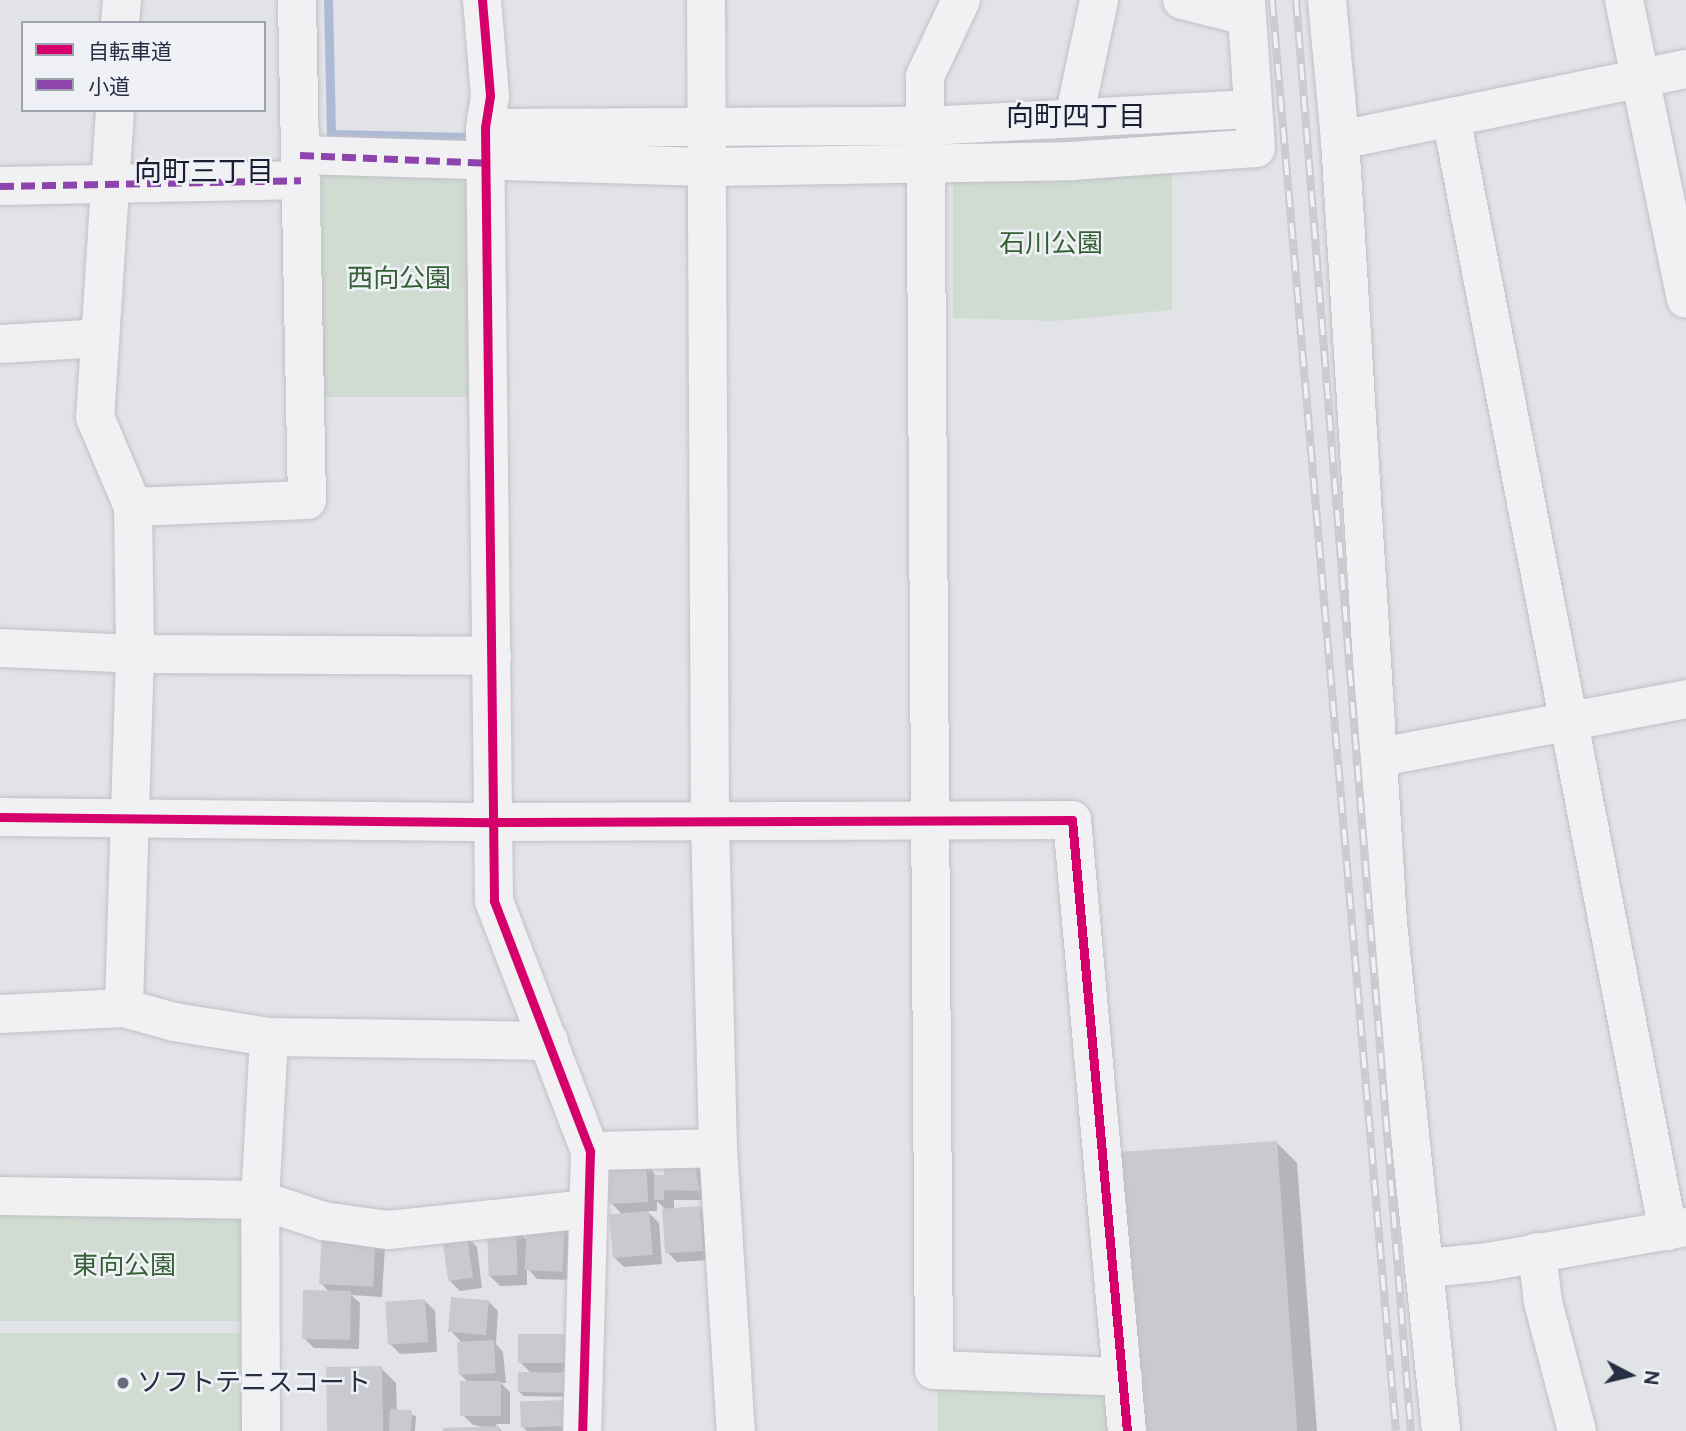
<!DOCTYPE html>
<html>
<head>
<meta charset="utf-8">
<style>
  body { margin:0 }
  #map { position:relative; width:1686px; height:1431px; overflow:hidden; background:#e2e3e7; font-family:Figtree,"Noto Sans JP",sans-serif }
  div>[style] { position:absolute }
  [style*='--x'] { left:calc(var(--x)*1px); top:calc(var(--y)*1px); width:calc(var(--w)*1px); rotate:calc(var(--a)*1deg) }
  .green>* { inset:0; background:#d0dbd2; transform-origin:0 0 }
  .shadow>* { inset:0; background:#0003 }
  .stream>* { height:9px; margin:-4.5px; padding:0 4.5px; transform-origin:4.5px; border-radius:4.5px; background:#aebad5 }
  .building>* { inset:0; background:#c9cacf; transform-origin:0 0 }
  .roads { filter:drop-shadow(0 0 2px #bfc0c5) drop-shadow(0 0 2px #bfc0c5) }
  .minor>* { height:38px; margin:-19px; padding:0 19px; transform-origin:19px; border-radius:19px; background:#f1f1f4 }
  .rail>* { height:8px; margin-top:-4px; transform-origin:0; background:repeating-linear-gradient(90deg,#eff1f7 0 16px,#cacbcf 0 32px); box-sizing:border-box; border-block:2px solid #cacbcf }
  .quiet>* { height:7px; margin-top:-3.5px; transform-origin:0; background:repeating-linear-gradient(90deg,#8e44ad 0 14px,transparent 0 21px) }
  .cycleway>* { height:9px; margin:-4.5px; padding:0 4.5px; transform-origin:4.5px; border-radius:4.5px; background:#d6006c }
  .dots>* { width:19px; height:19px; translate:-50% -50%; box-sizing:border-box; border:4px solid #eff1f7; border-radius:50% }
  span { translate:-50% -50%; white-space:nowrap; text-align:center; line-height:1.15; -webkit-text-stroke:5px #eff1f7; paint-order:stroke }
  .park-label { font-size:26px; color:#346033 }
  .poi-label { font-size:26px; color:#272d43 }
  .left { translate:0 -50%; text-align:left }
  .neighbourhood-label { font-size:28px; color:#191e33 }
  .legend { position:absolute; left:21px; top:21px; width:245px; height:91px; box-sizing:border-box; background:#eff1f7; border:2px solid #9fa3af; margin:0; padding:9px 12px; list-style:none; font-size:21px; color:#272d43 }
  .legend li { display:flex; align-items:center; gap:14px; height:35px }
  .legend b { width:35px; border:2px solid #9fa3af }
  .north { position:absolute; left:1595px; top:1340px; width:70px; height:70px; -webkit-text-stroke:5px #eff1f7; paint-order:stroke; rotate:97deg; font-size:19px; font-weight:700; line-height:28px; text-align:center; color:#272d43 }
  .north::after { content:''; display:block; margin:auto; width:24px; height:32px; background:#272d43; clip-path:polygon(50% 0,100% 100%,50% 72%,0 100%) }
</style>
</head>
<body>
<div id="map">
  <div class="green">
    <i style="left:322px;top:161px;width:156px;height:236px"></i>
    <i style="clip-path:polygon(1172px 164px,1172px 310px,1054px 321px,953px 318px,953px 170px)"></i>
    <i style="left:0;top:1210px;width:248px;height:111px"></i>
    <i style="left:245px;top:1333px;width:98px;height:245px;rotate:90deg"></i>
    <i style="left:938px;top:1380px;width:172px;height:51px"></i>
  </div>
  <div class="shadow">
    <i style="clip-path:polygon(1277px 1143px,1297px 1163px,1317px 1431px,1144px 1431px)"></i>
    <i style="clip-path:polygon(646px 1162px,656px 1176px,666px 1177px,693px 1162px,704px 1172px,709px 1200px,674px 1200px,674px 1209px,699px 1207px,709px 1217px,712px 1260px,677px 1262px,667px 1252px,664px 1208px,657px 1201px,657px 1211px,647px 1211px,659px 1223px,662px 1264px,624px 1267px,614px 1257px,623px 1215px,610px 1202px)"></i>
    <i style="clip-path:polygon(564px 1227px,574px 1237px,572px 1280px,537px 1279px,527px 1268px,527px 1285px,500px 1286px,490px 1276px,516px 1229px,528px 1241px)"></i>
    <i style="clip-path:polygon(324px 1233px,385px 1246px,382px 1297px,351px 1295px,360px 1303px,359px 1349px,314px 1348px,304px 1338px,330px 1293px,321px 1283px)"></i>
    <i style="clip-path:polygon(467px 1237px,477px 1247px,482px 1288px,460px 1291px,450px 1281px)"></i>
    <i style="clip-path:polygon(425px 1301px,435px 1311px,437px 1352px,400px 1354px,390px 1344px)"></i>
    <i style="clip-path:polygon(488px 1301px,498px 1311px,496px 1344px,503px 1352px,506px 1383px,501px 1383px,510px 1392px,510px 1424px,495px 1424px,502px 1431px,445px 1431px,492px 1428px,473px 1425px,463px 1415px,469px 1383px,461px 1375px,463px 1344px,451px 1331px)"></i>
    <i style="clip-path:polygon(564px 1336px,574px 1346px,574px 1372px,561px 1372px,568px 1379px,567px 1397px,524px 1396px,519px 1392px,532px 1374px,521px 1363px)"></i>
    <i style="clip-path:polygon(381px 1368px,396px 1383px,397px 1411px,416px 1416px,415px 1431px,329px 1431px)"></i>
    <i style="clip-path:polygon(522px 1403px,575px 1431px,527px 1431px,522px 1426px)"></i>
  </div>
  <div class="stream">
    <i style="--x:328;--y:0;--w:134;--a:88.7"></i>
    <i style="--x:331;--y:134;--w:136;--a:1.3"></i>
  </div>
  <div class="building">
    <i style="left:1277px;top:1141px;width:291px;height:161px;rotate:86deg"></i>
    <i style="left:646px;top:1160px;width:42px;height:39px;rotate:87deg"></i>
    <i style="clip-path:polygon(664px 1160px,694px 1160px,700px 1191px,664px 1190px,664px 1200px,654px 1200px,654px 1175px,664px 1175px)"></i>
    <i style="left:700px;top:1206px;width:45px;height:38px;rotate:86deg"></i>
    <i style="left:649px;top:1211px;width:44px;height:40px;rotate:85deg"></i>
    <i style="left:527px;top:1224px;width:38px;height:46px;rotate:3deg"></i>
    <i style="left:516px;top:1227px;width:48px;height:29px;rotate:88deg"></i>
    <i style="left:322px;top:1231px;width:54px;height:53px;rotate:3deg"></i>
    <i style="left:467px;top:1235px;width:43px;height:25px;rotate:82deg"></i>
    <i style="left:303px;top:1290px;width:48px;height:49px;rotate:1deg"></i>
    <i style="left:451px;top:1297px;width:38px;height:35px;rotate:5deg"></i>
    <i style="left:425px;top:1299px;width:43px;height:40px;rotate:86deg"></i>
    <i style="left:518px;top:1334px;width:47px;height:29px"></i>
    <i style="left:494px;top:1340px;width:33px;height:37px;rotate:87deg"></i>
    <i style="left:382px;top:1366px;width:65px;height:56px;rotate:89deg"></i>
    <i style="left:518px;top:1372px;width:46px;height:20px;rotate:1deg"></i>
    <i style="left:460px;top:1381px;width:41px;height:35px"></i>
    <i style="left:565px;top:1400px;width:26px;height:45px;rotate:88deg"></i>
    <i style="left:390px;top:1409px;width:22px;height:22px;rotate:3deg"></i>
    <i style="clip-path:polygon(499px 1426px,499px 1431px,443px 1431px,443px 1428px)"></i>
  </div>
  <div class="roads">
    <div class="minor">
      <i style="--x:482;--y:0;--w:96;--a:85.2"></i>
      <i style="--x:490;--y:96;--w:32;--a:99"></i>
      <i style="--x:485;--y:128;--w:773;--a:89.33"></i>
      <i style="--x:494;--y:901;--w:268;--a:69"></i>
      <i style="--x:590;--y:1151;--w:280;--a:91.6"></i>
      <i style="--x:706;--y:0;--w:822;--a:89.72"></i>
      <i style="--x:710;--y:822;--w:326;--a:88.6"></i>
      <i style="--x:718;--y:1148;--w:284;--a:86.4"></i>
      <i style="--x:961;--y:0;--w:84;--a:115.3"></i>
      <i style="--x:925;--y:76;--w:1294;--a:89.6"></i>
      <i style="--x:934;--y:1370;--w:189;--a:2.1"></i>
      <i style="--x:1182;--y:0;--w:66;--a:14"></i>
      <i style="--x:1327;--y:0;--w:141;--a:84.7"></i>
      <i style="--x:1340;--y:140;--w:784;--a:86.49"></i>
      <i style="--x:1388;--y:923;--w:511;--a:84.04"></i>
      <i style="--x:1624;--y:0;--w:305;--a:78.3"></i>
      <i style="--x:120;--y:23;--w:23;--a:-85"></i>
      <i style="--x:115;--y:110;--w:308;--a:93.7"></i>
      <i style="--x:95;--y:417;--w:98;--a:67.1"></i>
      <i style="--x:133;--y:507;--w:147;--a:89.2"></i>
      <i style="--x:135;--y:654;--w:354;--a:91.8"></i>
      <i style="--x:1451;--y:117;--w:1135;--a:78.98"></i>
      <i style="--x:1074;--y:118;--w:121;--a:-78"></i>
      <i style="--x:485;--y:128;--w:442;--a:-0.3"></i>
      <i style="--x:927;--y:126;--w:324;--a:-3"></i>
      <i style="--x:1340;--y:140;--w:353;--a:-11.6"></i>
      <i style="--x:300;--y:155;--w:406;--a:1.7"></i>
      <i style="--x:706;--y:167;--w:365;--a:-0.9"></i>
      <i style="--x:1071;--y:161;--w:185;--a:-4"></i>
      <i style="--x:1256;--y:148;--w:148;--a:-93.9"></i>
      <i style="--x:0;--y:186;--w:301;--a:-1.1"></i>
      <i style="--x:0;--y:344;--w:100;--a:-3.4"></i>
      <i style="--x:133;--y:507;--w:174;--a:-2.3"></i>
      <i style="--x:307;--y:500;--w:500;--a:-91.15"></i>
      <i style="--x:0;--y:648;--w:135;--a:2.5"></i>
      <i style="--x:135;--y:654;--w:357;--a:0.3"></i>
      <i style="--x:1375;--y:758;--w:317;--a:-10.7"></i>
      <i style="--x:0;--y:817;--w:492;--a:0.6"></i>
      <i style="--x:492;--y:822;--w:580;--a:-0.2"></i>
      <i style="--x:1072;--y:820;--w:613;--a:84.86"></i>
      <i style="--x:0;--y:1014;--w:124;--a:-2.8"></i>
      <i style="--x:124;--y:1008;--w:52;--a:15.6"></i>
      <i style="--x:174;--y:1022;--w:96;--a:9"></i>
      <i style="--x:269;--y:1037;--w:280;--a:0.8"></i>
      <i style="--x:590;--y:1151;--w:128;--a:-1.3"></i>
      <i style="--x:0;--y:1196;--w:260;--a:0.9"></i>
      <i style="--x:260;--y:1200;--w:66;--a:18.4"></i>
      <i style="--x:323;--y:1221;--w:66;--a:7.9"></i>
      <i style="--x:388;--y:1230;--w:201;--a:-6"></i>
      <i style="--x:1537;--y:1252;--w:50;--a:83.2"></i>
      <i style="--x:1543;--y:1302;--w:133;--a:75.2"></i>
      <i style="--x:1426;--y:1268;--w:62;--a:-5.5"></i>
      <i style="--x:1488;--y:1262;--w:201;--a:-10"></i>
      <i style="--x:261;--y:1431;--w:231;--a:-90.2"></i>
      <i style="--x:260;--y:1200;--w:163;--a:-86.8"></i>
    </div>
  </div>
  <div class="rail">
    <i style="--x:1272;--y:0;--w:1436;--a:85.05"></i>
    <i style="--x:1296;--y:0;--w:1436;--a:85.41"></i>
  </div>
  <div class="quiet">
    <i style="--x:300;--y:155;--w:187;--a:2.4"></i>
    <i style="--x:0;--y:186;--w:301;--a:-1.1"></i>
  </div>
  <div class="cycleway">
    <i style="--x:482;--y:0;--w:96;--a:85.2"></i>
    <i style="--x:490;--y:96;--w:32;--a:99"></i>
    <i style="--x:485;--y:128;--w:773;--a:89.33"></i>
    <i style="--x:494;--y:901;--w:268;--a:69"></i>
    <i style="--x:590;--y:1151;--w:280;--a:91.6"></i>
    <i style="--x:0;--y:817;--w:492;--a:0.6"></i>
    <i style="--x:492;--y:822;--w:580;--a:-0.2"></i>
    <i style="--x:1072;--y:820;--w:613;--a:84.86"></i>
  </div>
  <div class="dots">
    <i style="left:123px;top:1383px;background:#686d7c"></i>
  </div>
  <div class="park-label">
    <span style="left:1051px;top:244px">石川公園</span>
    <span style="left:399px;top:279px">西向公園</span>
    <span style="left:124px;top:1266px">東向公園</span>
  </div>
  <div class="poi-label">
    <span class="left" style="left:137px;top:1383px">ソフトテニスコート</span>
  </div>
  <div class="neighbourhood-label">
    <span style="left:1076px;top:116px">向町四丁目</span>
    <span style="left:204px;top:171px">向町三丁目</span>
  </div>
  <ul class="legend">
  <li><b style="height:9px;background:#d6006c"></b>自転車道</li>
  <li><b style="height:9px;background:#8e44ad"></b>小道</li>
  </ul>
  <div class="north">N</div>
</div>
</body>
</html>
